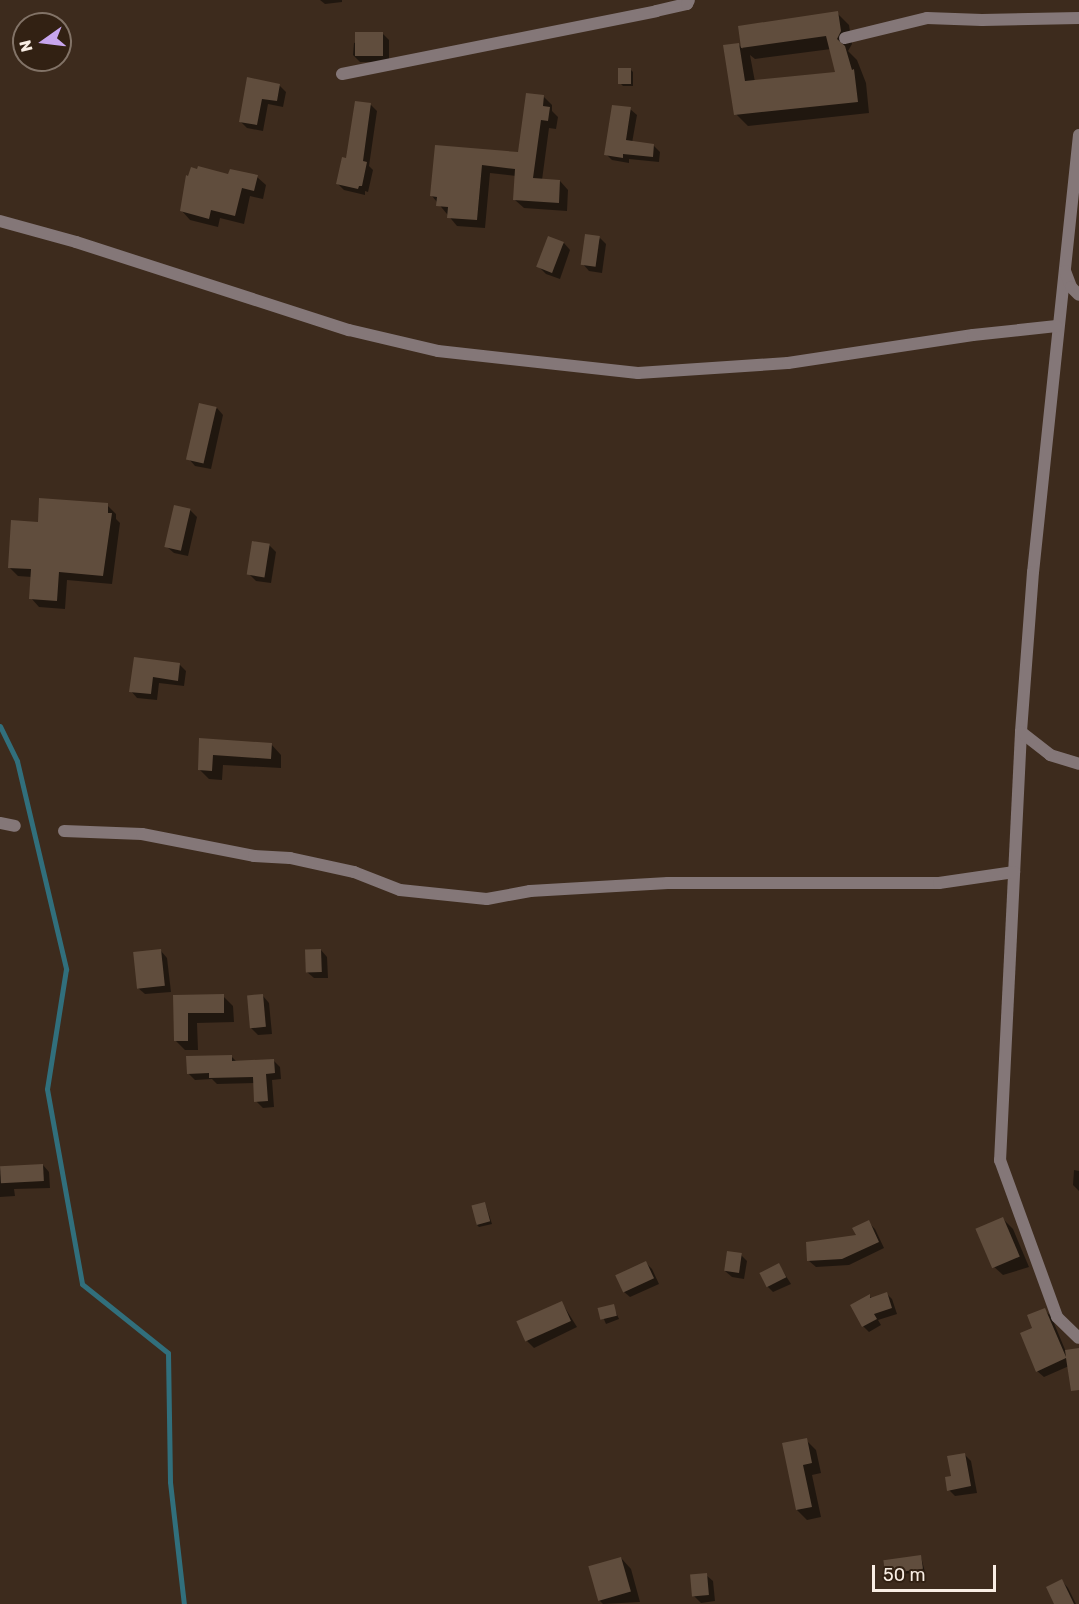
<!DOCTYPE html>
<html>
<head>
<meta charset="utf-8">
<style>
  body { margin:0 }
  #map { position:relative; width:1079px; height:1604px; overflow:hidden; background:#3d2b1d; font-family:Rubik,sans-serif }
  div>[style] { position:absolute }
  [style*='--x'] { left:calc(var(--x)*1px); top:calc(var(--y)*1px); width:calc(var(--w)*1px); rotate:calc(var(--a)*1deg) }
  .shadow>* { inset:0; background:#0007 }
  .stream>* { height:5px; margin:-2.5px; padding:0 2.5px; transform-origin:2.5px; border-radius:2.5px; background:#316f7c }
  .building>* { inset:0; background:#604d3d; transform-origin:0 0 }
  .minor>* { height:12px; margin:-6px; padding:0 6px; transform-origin:6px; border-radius:6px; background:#847778 }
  span { translate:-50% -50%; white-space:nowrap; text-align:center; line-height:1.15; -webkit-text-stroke:4.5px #322113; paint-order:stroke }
  .north { position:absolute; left:12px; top:12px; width:60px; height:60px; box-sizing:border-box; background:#322113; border:2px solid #827367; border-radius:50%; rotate:256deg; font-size:16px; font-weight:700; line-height:24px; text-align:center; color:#f9eee4 }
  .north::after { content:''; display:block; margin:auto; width:21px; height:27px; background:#c8a6ef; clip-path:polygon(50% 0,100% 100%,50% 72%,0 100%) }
  .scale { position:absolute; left:872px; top:1565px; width:124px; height:27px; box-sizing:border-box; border:3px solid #f9eee4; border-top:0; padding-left:8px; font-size:18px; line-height:21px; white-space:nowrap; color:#f9eee4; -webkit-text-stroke:4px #322113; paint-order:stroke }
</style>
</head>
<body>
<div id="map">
  <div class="shadow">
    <i style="clip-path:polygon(320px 0,342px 0,342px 2px,325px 4px)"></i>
    <i style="clip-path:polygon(evenodd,837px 13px,849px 25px,852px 44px,848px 51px,857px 60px,866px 83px,869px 113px,748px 126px,736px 114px,738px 44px,743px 49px,740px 28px,837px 13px,831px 49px,837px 73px,755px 82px,750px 55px,755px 59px,831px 49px)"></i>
    <i style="clip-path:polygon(383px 34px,389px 40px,389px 62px,360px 62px,353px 55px,354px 43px)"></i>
    <i style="clip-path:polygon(630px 69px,633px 72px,633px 86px,623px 86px,620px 83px)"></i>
    <i style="clip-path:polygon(248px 79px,279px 85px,286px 92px,283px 107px,268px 104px,263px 131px,247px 128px,240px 121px)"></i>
    <i style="clip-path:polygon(544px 97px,552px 105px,552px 111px,558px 117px,556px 129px,549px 128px,542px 180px,560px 181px,568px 190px,567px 211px,524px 208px,515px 200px,516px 176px,490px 173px,485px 228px,457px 226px,432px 196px,437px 146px,519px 154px)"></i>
    <i style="clip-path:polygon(356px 103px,371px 105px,377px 111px,369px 166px,373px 170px,368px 192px,365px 191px,365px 195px,344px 190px,338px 184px,348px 159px)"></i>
    <i style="clip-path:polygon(630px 109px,637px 115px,632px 143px,654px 146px,660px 152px,659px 162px,629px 159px,629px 163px,612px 160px,606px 154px)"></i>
    <i style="clip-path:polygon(230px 176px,257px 177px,266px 185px,263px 199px,250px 196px,244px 224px,220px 218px,218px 227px,190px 220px,182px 211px)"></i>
    <i style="clip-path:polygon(600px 238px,606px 244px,602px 273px,589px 271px,583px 264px)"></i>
    <i style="clip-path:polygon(564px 243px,570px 250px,560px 279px,546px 274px,539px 267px)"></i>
    <i style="clip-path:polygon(217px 408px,223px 415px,211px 469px,195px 466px,189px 459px)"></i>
    <i style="clip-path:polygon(107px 505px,116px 514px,116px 519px,120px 523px,112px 584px,67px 580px,65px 609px,39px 607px,31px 598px,32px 577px,18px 576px,9px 567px,40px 524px)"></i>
    <i style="clip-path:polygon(190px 510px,197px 517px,188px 556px,174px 553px,167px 547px)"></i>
    <i style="clip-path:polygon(269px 545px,276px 552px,271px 583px,256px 581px,249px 574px)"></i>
    <i style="clip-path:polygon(135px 659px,180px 665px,186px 671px,184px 686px,159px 683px,157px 700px,137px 698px,131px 691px)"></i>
    <i style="clip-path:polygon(201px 740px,271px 744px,281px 755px,281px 768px,223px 765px,222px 780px,209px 779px,199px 769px)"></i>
    <i style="clip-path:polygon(321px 950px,327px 957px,328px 978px,314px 978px,307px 972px)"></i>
    <i style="clip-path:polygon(161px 951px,167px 958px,171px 992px,145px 994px,138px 988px)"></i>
    <i style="clip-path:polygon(223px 996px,233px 1006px,234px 1022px,197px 1023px,198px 1050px,185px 1050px,175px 1040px,174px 997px)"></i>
    <i style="clip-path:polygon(263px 996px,269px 1003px,272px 1034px,258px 1035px,251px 1028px)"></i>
    <i style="clip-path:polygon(231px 1056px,237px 1062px,273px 1060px,280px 1067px,281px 1079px,272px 1080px,274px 1107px,263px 1108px,256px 1101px,255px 1083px,217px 1084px,212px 1079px,195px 1080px,188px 1073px)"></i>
    <i style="clip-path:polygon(43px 1165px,49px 1172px,50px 1188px,14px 1189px,15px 1196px,0 1197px,0 1168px)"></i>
    <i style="clip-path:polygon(1074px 1170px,1079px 1171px,1079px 1191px,1073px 1185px)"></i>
    <i style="clip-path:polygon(485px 1203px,492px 1224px,479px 1227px,476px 1224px)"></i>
    <i style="clip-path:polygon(1003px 1219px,1013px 1229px,1029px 1267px,1003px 1275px,992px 1265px)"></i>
    <i style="clip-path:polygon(868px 1222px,875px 1229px,884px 1248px,849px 1265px,816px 1267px,809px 1261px,858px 1236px)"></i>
    <i style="clip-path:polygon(741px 1255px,747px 1261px,744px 1279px,732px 1277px,725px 1271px)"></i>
    <i style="clip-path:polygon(646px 1263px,652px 1269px,659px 1284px,630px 1297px,623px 1291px)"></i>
    <i style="clip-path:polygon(779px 1265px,791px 1284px,773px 1292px,767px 1286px)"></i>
    <i style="clip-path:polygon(886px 1293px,892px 1299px,897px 1314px,878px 1320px,881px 1325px,869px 1332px,863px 1326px,869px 1296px,872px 1298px)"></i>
    <i style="clip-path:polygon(562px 1303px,577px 1327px,534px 1348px,527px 1341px)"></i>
    <i style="clip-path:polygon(613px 1306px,619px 1319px,606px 1324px,600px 1310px)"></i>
    <i style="clip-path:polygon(1044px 1310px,1051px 1316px,1066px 1352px,1079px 1350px,1079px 1387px,1069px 1366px,1044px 1377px,1037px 1371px,1034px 1329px)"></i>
    <i style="clip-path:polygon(806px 1440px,816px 1450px,821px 1473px,812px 1475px,821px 1517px,807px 1520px,797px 1510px)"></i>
    <i style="clip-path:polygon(965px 1455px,971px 1461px,977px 1493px,955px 1496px,949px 1490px)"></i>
    <i style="clip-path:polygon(921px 1557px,925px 1572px,889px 1575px,886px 1572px)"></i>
    <i style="clip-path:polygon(621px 1558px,631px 1569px,640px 1602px,603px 1604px,599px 1600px)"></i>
    <i style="clip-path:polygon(706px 1575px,713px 1581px,715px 1601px,701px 1603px,694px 1596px)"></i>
    <i style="clip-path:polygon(1062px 1581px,1068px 1588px,1076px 1604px,1056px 1604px)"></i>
  </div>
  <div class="stream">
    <i style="--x:0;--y:726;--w:39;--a:64"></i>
    <i style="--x:17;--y:761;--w:214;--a:76.7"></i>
    <i style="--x:66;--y:969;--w:121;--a:99"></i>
    <i style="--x:47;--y:1089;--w:198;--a:79.8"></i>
    <i style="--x:82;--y:1284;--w:110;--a:38.7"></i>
    <i style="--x:168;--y:1353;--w:129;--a:89.1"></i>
    <i style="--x:170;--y:1482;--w:123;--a:83.5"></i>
  </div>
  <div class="building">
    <i style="clip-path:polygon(838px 11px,841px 31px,837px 39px,845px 46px,852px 70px,854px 69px,858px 102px,734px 115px,723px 45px,739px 43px,745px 81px,835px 72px,826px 36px,741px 48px,738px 26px)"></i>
    <i style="left:355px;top:32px;width:28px;height:24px"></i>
    <i style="left:618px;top:68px;width:13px;height:16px"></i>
    <i style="clip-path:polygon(247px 77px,280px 84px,277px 101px,262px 99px,257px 125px,239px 122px)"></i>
    <i style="clip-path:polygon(526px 93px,544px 95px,543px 106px,550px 107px,548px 121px,541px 120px,533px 178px,560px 180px,559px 203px,513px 200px,515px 169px,482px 165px,477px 220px,447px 218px,448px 207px,436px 206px,437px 197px,430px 196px,435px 145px,518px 152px)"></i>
    <i style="clip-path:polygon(355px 101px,371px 103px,363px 161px,367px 162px,362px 186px,359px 186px,358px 189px,336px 184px,342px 157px,346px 158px)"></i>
    <i style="clip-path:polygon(612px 105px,631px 107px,626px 140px,654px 144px,653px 157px,623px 154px,623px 158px,604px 155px)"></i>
    <i style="clip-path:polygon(198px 166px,228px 174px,230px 169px,258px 175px,254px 191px,242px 188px,235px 216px,211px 210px,209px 219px,180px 211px,186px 175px,188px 176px,191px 167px,197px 169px)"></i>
    <i style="left:585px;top:234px;width:15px;height:31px;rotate:8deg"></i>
    <i style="left:548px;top:236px;width:17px;height:33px;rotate:21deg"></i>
    <i style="left:199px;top:403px;width:18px;height:58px;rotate:13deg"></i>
    <i style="clip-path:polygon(39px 498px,108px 503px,108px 513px,112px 513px,103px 576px,59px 572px,57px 601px,29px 599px,31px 569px,8px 568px,11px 520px,38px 522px)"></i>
    <i style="left:174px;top:505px;width:17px;height:43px;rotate:13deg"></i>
    <i style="left:252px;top:541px;width:18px;height:34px;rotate:9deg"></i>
    <i style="clip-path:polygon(134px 657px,180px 663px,178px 681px,153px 677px,151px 694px,129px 692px)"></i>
    <i style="clip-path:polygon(199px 738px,272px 743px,271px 759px,213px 755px,212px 771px,198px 770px)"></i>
    <i style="left:161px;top:949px;width:37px;height:28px;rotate:84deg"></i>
    <i style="left:321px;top:949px;width:23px;height:16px;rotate:88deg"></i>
    <i style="clip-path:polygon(224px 994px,224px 1013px,188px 1013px,188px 1041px,174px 1041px,173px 995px)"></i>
    <i style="left:263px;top:994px;width:33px;height:16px;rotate:85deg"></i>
    <i style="clip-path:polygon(232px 1055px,232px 1061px,274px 1059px,275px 1073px,266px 1074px,268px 1101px,254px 1102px,253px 1077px,209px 1078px,209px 1073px,187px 1074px,186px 1056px)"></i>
    <i style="left:43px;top:1164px;width:17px;height:43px;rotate:87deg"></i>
    <i style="left:485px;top:1202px;width:20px;height:14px;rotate:75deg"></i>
    <i style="left:1003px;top:1217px;width:43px;height:30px;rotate:67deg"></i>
    <i style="clip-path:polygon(869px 1220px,879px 1242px,842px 1259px,807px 1261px,806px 1242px,856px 1235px,852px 1228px)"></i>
    <i style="left:727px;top:1251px;width:15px;height:20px;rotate:8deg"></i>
    <i style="left:646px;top:1261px;width:19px;height:34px;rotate:65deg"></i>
    <i style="left:779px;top:1263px;width:16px;height:22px;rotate:63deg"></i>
    <i style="clip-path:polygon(887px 1292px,892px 1308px,874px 1314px,877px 1319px,862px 1327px,850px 1305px,870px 1294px,870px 1298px)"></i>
    <i style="left:562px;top:1301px;width:22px;height:50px;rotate:66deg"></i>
    <i style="left:614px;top:1304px;width:12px;height:17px;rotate:76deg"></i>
    <i style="clip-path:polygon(1045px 1308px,1066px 1357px,1065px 1350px,1079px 1348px,1079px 1390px,1071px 1391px,1066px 1358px,1036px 1372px,1020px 1333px,1032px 1328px,1027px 1315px)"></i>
    <i style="clip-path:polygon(807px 1438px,812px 1463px,803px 1465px,812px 1507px,796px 1510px,782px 1443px)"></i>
    <i style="clip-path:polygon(965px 1453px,971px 1486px,947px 1491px,945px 1477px,951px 1476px,947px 1456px)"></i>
    <i style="left:921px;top:1555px;width:14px;height:38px;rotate:82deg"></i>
    <i style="left:621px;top:1557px;width:36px;height:34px;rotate:74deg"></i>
    <i style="left:707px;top:1573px;width:22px;height:17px;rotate:85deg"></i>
    <i style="clip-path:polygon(1062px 1579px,1074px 1604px,1054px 1604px,1046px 1587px)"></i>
  </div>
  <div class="minor">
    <i style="--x:845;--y:38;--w:84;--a:-13.7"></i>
    <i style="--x:927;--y:18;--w:55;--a:2.1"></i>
    <i style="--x:982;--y:20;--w:97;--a:-1.2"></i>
    <i style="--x:342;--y:74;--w:320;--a:-11.3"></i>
    <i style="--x:656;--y:11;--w:32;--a:-13"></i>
    <i style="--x:687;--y:4;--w:4;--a:-63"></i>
    <i style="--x:1079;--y:135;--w:439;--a:96"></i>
    <i style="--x:1033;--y:572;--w:160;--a:94.3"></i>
    <i style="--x:1021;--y:732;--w:429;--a:92.8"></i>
    <i style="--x:1000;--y:1160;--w:167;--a:70"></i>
    <i style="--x:1057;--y:1317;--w:30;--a:44"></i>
    <i style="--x:0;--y:221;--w:79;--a:15.4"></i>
    <i style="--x:76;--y:242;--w:287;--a:17.9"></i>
    <i style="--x:349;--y:330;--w:91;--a:13.3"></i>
    <i style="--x:438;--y:351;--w:201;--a:6.3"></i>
    <i style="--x:638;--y:373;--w:150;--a:-3.8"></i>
    <i style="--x:788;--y:363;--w:187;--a:-8.6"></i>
    <i style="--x:973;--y:335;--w:84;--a:-6.1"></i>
    <i style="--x:1065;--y:271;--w:17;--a:69"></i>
    <i style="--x:1071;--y:287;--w:11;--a:45"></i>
    <i style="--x:1021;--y:732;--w:37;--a:38"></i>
    <i style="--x:1050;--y:755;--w:30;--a:17"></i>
    <i style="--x:0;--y:823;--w:15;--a:11"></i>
    <i style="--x:64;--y:831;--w:78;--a:2.2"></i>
    <i style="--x:142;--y:834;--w:114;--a:11.1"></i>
    <i style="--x:254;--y:856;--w:36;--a:3"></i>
    <i style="--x:290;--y:858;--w:66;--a:12.3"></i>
    <i style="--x:354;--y:872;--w:49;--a:21.4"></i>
    <i style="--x:400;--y:890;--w:87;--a:5.9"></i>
    <i style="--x:487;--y:899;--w:44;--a:-10.5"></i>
    <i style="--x:530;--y:891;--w:138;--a:-3.3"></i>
    <i style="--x:668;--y:883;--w:271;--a:0"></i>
    <i style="--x:939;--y:883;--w:76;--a:-8.3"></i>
  </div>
  <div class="north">N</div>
  <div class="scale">50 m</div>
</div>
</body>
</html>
